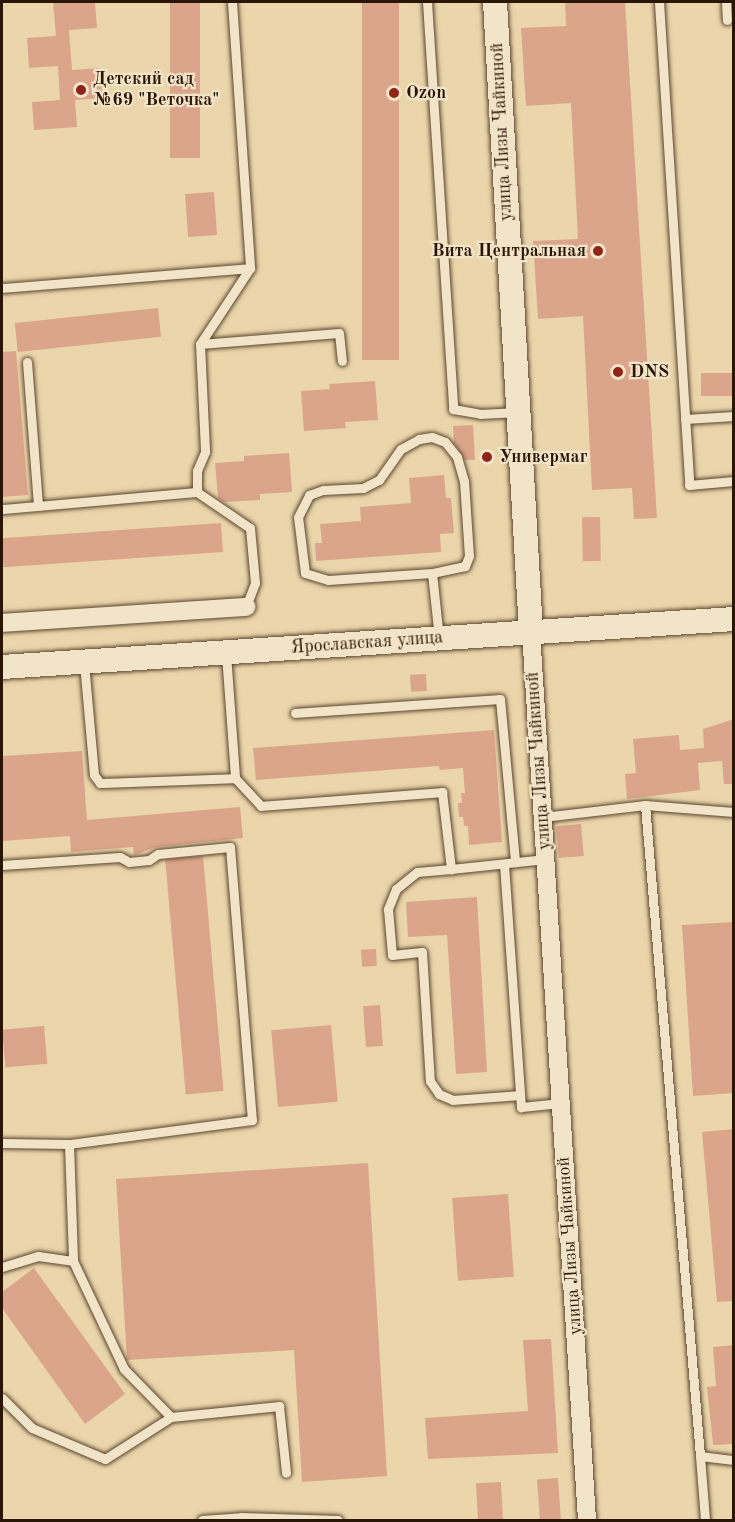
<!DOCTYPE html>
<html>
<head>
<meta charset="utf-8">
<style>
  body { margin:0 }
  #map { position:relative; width:735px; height:1522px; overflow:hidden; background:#ebd6ab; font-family:"Old Standard TT",serif }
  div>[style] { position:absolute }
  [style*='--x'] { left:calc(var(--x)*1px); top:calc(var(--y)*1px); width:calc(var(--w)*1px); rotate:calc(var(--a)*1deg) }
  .building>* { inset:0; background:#dba58b; transform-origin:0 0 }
  .roads { filter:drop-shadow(0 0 2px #5b452e) drop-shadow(0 0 2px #5b452e) }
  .service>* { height:9px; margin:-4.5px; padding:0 4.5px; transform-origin:4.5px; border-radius:4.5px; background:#f2e4c8 }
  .minor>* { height:18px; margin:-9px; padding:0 9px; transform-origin:9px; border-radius:9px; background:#f2e4c8 }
  .secondary>* { height:24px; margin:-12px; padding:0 12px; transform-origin:12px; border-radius:12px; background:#f2e4c8 }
  .dots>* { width:16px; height:16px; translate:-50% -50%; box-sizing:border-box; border:3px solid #f2e4c8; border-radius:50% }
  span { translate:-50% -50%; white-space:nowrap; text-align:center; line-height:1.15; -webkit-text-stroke:4.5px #f2e4c8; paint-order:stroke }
  .poi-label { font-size:18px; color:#2b1505; font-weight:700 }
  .left { translate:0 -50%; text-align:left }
  .right { translate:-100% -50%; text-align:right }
  .street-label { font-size:18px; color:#2b1505 }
  .frame { position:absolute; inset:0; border:3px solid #2b1505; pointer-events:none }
</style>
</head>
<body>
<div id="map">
  <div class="building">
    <i style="clip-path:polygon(53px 2px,95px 2px,97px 28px,69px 30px,72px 70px,100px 68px,102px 98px,75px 100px,77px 127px,34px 130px,32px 102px,60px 100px,58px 66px,29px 68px,27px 38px,56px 36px)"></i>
    <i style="left:170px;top:2px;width:30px;height:156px"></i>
    <i style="left:362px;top:2px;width:37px;height:358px"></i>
    <i style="clip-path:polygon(565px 2px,625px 2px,657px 518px,634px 519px,632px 488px,592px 490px,583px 316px,538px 319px,533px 241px,578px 239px,571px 103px,526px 106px,521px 28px,566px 26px)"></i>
    <i style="left:214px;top:192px;width:43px;height:29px;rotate:86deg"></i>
    <i style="left:158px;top:308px;width:29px;height:144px;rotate:84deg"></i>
    <i style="clip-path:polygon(16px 351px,28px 495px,2px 497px,2px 352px)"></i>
    <i style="left:734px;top:373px;width:23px;height:33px;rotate:90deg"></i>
    <i style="clip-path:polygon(375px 381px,378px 420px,345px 422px,346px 428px,304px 431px,301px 391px,330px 389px,329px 384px)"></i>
    <i style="clip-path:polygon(473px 425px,475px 460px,465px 460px,454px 443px,453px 426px)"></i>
    <i style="clip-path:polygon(289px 453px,292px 492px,260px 494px,260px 500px,224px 502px,218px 498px,215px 463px,244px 461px,244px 456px)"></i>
    <i style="clip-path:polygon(444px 475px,446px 498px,451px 498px,454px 533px,440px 534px,441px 552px,316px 561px,315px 543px,322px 543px,320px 524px,361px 521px,360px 507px,411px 503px,409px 478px)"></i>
    <i style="left:600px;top:517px;width:44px;height:18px;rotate:89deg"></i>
    <i style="left:221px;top:523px;width:29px;height:220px;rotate:86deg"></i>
    <i style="left:426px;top:674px;width:17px;height:16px;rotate:87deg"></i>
    <i style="clip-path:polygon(734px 719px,734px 784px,724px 784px,722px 761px,698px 763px,700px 790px,627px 799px,625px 774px,636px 773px,633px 739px,679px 735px,680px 750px,704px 748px,703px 729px)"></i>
    <i style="clip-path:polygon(494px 730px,502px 842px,469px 845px,468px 826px,464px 826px,463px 817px,459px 817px,458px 803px,462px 803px,461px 793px,465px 793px,463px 768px,440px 770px,439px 766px,256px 780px,253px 748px)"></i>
    <i style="clip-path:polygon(82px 751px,87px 820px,240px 807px,243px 838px,157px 847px,134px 855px,133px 847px,71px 852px,70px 836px,2px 841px,2px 756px)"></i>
    <i style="left:581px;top:824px;width:32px;height:25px;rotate:85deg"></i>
    <i style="left:203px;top:856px;width:236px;height:38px;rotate:85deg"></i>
    <i style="clip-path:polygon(477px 897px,487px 1072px,456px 1074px,447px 935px,408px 937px,406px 902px)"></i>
    <i style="clip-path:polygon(734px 922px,734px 1093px,693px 1096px,682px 925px)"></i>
    <i style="left:376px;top:949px;width:17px;height:15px;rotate:87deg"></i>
    <i style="left:380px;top:1005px;width:41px;height:17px;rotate:86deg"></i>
    <i style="left:331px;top:1025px;width:77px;height:60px;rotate:85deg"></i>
    <i style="left:44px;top:1026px;width:38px;height:42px;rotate:85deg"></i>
    <i style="clip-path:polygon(734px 1129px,734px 1301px,717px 1302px,702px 1132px)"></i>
    <i style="clip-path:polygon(368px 1163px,387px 1476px,302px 1482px,294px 1350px,127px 1360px,116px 1179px)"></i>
    <i style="left:508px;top:1194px;width:83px;height:56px;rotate:86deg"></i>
    <i style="clip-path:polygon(34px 1268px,125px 1394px,85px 1424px,2px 1308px,2px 1292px)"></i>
    <i style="clip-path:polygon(551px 1339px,558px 1453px,428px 1459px,425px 1418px,528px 1411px,523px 1340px)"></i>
    <i style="clip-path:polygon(734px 1345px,734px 1444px,713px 1445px,707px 1387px,716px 1386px,713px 1347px)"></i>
    <i style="left:558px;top:1478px;width:43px;height:21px;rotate:86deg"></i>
    <i style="left:501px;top:1482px;width:39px;height:25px;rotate:87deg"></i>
  </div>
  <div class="roads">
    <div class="service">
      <i style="--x:232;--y:2;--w:267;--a:86.1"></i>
      <i style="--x:250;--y:268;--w:91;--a:123.3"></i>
      <i style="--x:200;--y:344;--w:108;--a:87.3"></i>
      <i style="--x:205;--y:452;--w:21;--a:113"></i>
      <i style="--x:197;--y:471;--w:21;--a:90"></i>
      <i style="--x:197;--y:492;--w:64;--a:34.2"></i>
      <i style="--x:250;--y:528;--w:55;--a:84.8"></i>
      <i style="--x:255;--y:583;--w:26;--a:111"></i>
      <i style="--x:427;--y:2;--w:408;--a:86.3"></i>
      <i style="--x:453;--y:409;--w:27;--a:10"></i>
      <i style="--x:480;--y:414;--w:38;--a:-3"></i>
      <i style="--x:659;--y:2;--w:484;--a:86.4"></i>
      <i style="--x:689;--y:485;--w:45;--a:-5.1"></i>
      <i style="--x:726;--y:2;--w:18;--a:87"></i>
      <i style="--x:2;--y:288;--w:249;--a:-4.6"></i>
      <i style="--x:200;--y:344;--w:139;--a:-4.5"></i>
      <i style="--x:339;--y:333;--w:28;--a:84"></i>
      <i style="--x:27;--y:362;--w:144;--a:85.6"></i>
      <i style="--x:685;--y:419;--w:49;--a:-3.5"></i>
      <i style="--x:432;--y:437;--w:14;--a:21"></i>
      <i style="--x:445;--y:442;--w:19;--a:51"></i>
      <i style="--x:457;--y:457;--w:25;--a:74"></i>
      <i style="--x:464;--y:481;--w:75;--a:86.2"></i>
      <i style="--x:469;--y:556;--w:11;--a:112"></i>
      <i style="--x:465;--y:566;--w:34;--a:168"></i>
      <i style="--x:432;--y:573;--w:104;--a:176.1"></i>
      <i style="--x:328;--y:580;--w:24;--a:-163"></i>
      <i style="--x:305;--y:573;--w:56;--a:-97.1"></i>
      <i style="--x:298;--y:517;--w:25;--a:-63"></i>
      <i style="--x:309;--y:495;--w:15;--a:-20"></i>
      <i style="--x:323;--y:490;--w:40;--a:-2.9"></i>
      <i style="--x:363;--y:488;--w:18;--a:-27"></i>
      <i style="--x:379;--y:480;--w:38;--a:-55"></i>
      <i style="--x:401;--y:449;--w:21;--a:-29"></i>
      <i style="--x:419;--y:439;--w:13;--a:-9"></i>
      <i style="--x:2;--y:509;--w:196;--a:-5"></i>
      <i style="--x:432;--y:573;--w:65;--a:83.9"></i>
      <i style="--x:226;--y:654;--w:124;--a:85.8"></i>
      <i style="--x:235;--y:778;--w:38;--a:47"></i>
      <i style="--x:261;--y:806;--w:182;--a:-4.4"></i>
      <i style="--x:442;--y:792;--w:78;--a:83.3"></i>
      <i style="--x:451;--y:869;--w:95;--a:-6.1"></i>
      <i style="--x:84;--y:663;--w:112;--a:84.9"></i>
      <i style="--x:94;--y:775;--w:10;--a:53"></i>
      <i style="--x:100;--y:783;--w:135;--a:-2.1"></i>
      <i style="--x:295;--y:713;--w:205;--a:-3.9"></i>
      <i style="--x:500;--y:699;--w:164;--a:84.7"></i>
      <i style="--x:645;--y:805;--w:653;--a:85.17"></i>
      <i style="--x:700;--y:1456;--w:34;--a:7"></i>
      <i style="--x:543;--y:817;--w:103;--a:-6.7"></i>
      <i style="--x:645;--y:805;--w:89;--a:4.5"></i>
      <i style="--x:504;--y:864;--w:244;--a:86"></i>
      <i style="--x:521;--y:1107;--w:40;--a:-5.7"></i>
      <i style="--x:2;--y:865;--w:118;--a:-3.9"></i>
      <i style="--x:120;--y:857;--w:10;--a:29"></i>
      <i style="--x:129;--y:862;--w:20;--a:-6"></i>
      <i style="--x:149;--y:860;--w:11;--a:-34"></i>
      <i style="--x:158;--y:854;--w:72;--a:-5.6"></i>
      <i style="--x:230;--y:847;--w:274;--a:85.4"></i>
      <i style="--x:252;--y:1120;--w:185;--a:172.5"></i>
      <i style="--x:69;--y:1144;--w:67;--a:-179.1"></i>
      <i style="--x:451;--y:869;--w:34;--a:175"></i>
      <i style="--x:417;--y:872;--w:27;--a:141"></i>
      <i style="--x:396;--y:889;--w:22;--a:112"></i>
      <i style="--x:388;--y:909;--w:46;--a:85"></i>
      <i style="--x:392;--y:955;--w:30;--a:-6"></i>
      <i style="--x:422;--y:952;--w:129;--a:86.5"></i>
      <i style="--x:430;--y:1081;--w:16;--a:55"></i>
      <i style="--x:439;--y:1094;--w:15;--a:23"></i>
      <i style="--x:453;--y:1100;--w:67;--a:-4.3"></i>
      <i style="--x:69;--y:1144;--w:117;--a:88"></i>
      <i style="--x:2;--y:1267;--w:38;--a:-17"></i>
      <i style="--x:38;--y:1256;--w:35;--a:8"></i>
      <i style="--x:73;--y:1261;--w:119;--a:64.7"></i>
      <i style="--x:124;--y:1369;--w:67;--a:45.6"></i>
      <i style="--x:171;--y:1417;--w:78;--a:147.5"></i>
      <i style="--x:105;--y:1459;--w:79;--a:-157"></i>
      <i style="--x:32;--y:1428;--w:42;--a:-135"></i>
      <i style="--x:171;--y:1417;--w:109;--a:-5.8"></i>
      <i style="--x:279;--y:1406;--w:67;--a:84"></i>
      <i style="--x:700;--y:1456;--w:64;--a:85.5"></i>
      <i style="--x:202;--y:1520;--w:39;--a:-4"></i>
      <i style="--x:241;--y:1517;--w:97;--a:1.8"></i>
    </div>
    <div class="minor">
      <i style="--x:2;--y:623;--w:245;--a:-3.8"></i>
      <i style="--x:531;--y:632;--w:890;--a:86.39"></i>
    </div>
    <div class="secondary">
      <i style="--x:495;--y:2;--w:631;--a:86.73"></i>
      <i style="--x:2;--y:667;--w:734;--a:-3.75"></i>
    </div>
  </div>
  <div class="dots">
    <i style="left:81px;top:90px;background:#8f2418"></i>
    <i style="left:394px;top:93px;background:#8f2418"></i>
    <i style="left:598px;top:251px;background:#8f2418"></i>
    <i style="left:618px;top:372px;background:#8f2418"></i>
    <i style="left:487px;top:457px;background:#8f2418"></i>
  </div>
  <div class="poi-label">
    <span class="left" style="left:93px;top:90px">Детский сад<br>№69 "Веточка"</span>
    <span class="left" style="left:406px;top:93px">Ozon</span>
    <span class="right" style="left:586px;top:251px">Вита Центральная</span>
    <span class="left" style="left:630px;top:372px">DNS</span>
    <span class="left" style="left:499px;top:457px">Универмаг</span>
  </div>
  <div class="street-label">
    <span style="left:502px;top:132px;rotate:-93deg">улица Лизы Чайкиной</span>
    <span style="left:367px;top:643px;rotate:-4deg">Ярославская улица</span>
    <span style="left:539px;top:761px;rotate:-94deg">улица Лизы Чайкиной</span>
    <span style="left:570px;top:1246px;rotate:-94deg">улица Лизы Чайкиной</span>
  </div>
  <div class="frame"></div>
</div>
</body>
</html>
